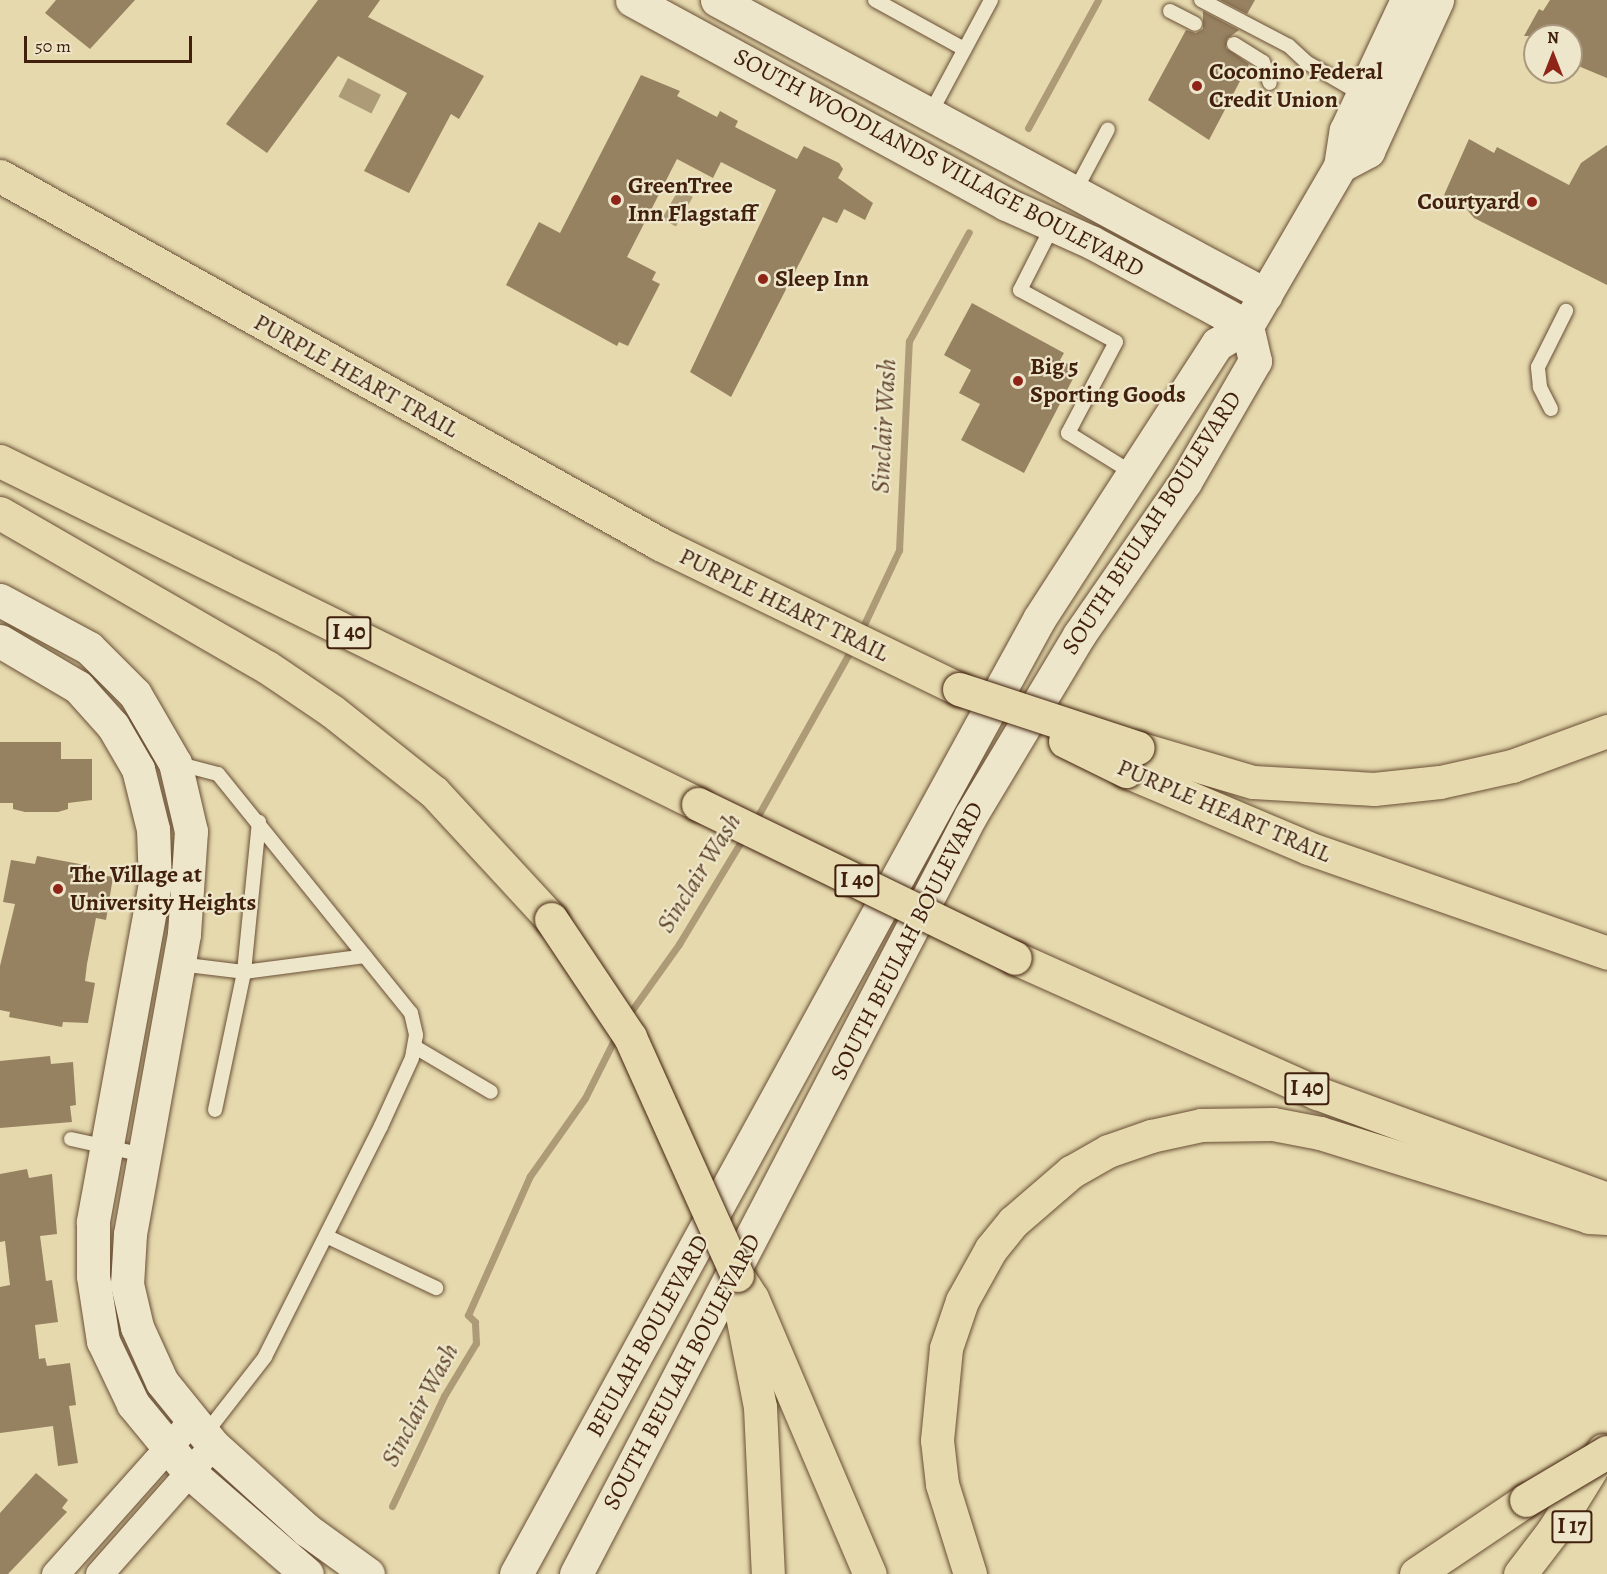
<!DOCTYPE html>
<html>
<head>
<meta charset="utf-8">
<style>
  body { margin:0 }
  #map { position:relative; width:1607px; height:1574px; overflow:hidden; background:#e5d9ad; font-family:Alegreya,serif }
  div>[style] { position:absolute }
  [style*='--x'] { left:calc(var(--x)*1px); top:calc(var(--y)*1px); width:calc(var(--w)*1px); rotate:calc(var(--a)*1deg) }
  .water>* { inset:0; background:#ad9a77; transform-origin:0 0 }
  .stream>* { height:7px; margin:-3.5px; padding:0 3.5px; transform-origin:3.5px; border-radius:3.5px; background:#ad9a77 }
  .building>* { inset:0; background:#968160 }
  .roads { filter:drop-shadow(0 0 2px #6a4f35) drop-shadow(0 0 2px #6a4f35) }
  .lane>* { height:14px; margin:-7px; padding:0 7px; transform-origin:7px; border-radius:7px; background:#eee6ca }
  .street>* { height:27px; margin:-13.5px; padding:0 13.5px; transform-origin:13.5px; border-radius:13.5px; background:#eee6ca }
  .secondary>* { height:33px; margin:-16.5px; padding:0 16.5px; transform-origin:16.5px; border-radius:16.5px; background:#eee6ca }
  .highway>* { height:33px; margin:-16.5px; padding:0 16.5px; transform-origin:16.5px; border-radius:16.5px; background:#e5d9ad }
  .bridges { filter:drop-shadow(0 0 2px #41210d) drop-shadow(0 0 2px #41210d) }
  .highway-bridge>* { height:33px; margin:-16.5px; padding:0 16.5px; transform-origin:16.5px; border-radius:16.5px; background:#e5d9ad }
  .dots>* { width:16px; height:16px; translate:-50% -50%; box-sizing:border-box; border:3px solid #eee6ca; border-radius:50% }
  span { translate:-50% -50%; white-space:nowrap; text-align:center; line-height:1.15; -webkit-text-stroke:4.5px #eee6ca; paint-order:stroke }
  .shield-label span { padding:2px 4px; background:#eee6ca; border:2px solid; border-radius:4px; -webkit-text-stroke-width:0 }
  .shield-label { font-size:22px; color:#41210d; font-weight:700 }
  .poi-label { font-size:24px; color:#41210d; font-weight:700 }
  .left { translate:0 -50%; text-align:left }
  .right { translate:-100% -50%; text-align:right }
  .street-label { font-size:24px; color:#41210d }
  .water-label { font-size:26px; color:#61452d; font-style:italic }
  .north { position:absolute; left:1523px; top:24px; width:60px; height:60px; box-sizing:border-box; background:#eee6ca; border:2px solid #a9977e; border-radius:50%; rotate:0deg; font-size:16px; font-weight:700; line-height:24px; text-align:center; color:#41210d }
  .north::after { content:''; display:block; margin:auto; width:21px; height:27px; background:#8f2418; clip-path:polygon(50% 0,100% 100%,50% 72%,0 100%) }
  .scale { position:absolute; left:24px; top:36px; width:168px; height:27px; box-sizing:border-box; border:3px solid #41210d; border-top:0; padding-left:8px; font-size:18px; line-height:21px; white-space:nowrap; color:#41210d; -webkit-text-stroke:4px #eee6ca; paint-order:stroke }
</style>
</head>
<body>
<div id="map">
  <div class="water">
    <i style="left:348px;top:78px;width:37px;height:21px;rotate:27deg"></i>
    <i style="left:679px;top:189px;width:16px;height:34px;rotate:30deg"></i>
  </div>
  <div class="stream">
    <i style="--x:1028;--y:128;--w:146;--a:-61.3"></i>
    <i style="--x:860;--y:633;--w:92;--a:-64.8"></i>
    <i style="--x:899;--y:550;--w:209;--a:-87.3"></i>
    <i style="--x:909;--y:341;--w:124;--a:-61.2"></i>
    <i style="--x:755;--y:821;--w:198;--a:-60.7"></i>
    <i style="--x:627;--y:1017;--w:90;--a:-54.5"></i>
    <i style="--x:679;--y:944;--w:127;--a:-58.8"></i>
    <i style="--x:392;--y:1506;--w:122;--a:-64.7"></i>
    <i style="--x:444;--y:1396;--w:62;--a:-58.9"></i>
    <i style="--x:476;--y:1343;--w:21;--a:-93"></i>
    <i style="--x:475;--y:1322;--w:10;--a:-135"></i>
    <i style="--x:468;--y:1315;--w:152;--a:-66"></i>
    <i style="--x:530;--y:1176;--w:95;--a:-54.8"></i>
    <i style="--x:585;--y:1098;--w:72;--a:-63.4"></i>
  </div>
  <div class="building">
    <i style="clip-path:polygon(56px 0,135px 0,90px 49px,45px 13px)"></i>
    <i style="clip-path:polygon(318px 0,380px 0,368px 17px,484px 76px,459px 119px,451px 114px,409px 193px,364px 171px,407px 93px,338px 56px,267px 153px,226px 124px)"></i>
    <i style="clip-path:polygon(1220px 0,1255px 0,1247px 14px)"></i>
    <i style="clip-path:polygon(1550px 0,1607px 0,1607px 78px,1571px 63px,1571px 36px,1524px 36px,1539px 9px,1543px 11px)"></i>
    <i style="clip-path:polygon(1203px 11px,1239px 30px,1227px 39px,1226px 48px,1249px 64px,1209px 140px,1148px 100px,1186px 30px,1196px 33px,1203px 29px)"></i>
    <i style="clip-path:polygon(641px 75px,680px 91px,677px 96px,717px 117px,720px 111px,738px 121px,735px 127px,797px 159px,804px 146px,839px 163px,843px 169px,838px 178px,873px 203px,865px 220px,844px 209px,837px 223px,823px 217px,731px 397px,690px 372px,776px 190px,721px 162px,713px 178px,677px 159px,627px 257px,656px 272px,652px 280px,660px 284px,628px 346px,619px 342px,617px 346px,506px 285px,539px 222px,560px 233px)"></i>
    <i style="clip-path:polygon(1469px 139px,1494px 153px,1497px 147px,1569px 185px,1581px 163px,1607px 145px,1607px 285px,1474px 218px,1464px 206px,1444px 195px)"></i>
    <i style="clip-path:polygon(972px 303px,1064px 353px,1060px 360px,1078px 369px,1024px 473px,961px 440px,980px 404px,959px 393px,971px 370px,944px 355px)"></i>
    <i style="clip-path:polygon(0 742px,61px 742px,61px 759px,92px 759px,92px 800px,68px 803px,68px 809px,58px 812px,25px 812px,13px 809px,13px 803px,0 803px)"></i>
    <i style="clip-path:polygon(37px 856px,90px 866px,89px 873px,113px 877px,106px 920px,96px 918px,87px 964px,85px 981px,95px 983px,88px 1023px,63px 1022px,62px 1027px,9px 1017px,10px 1012px,0 1010px,0 966px,15px 904px,3px 902px,11px 860px,35px 864px)"></i>
    <i style="clip-path:polygon(50px 1056px,51px 1064px,73px 1062px,76px 1105px,70px 1106px,72px 1122px,0 1128px,0 1061px)"></i>
    <i style="clip-path:polygon(27px 1169px,29px 1178px,52px 1174px,57px 1234px,40px 1236px,46px 1281px,52px 1280px,58px 1322px,35px 1325px,39px 1359px,45px 1358px,47px 1366px,70px 1363px,76px 1405px,69px 1406px,78px 1463px,58px 1466px,53px 1426px,0 1433px,0 1287px,10px 1285px,5px 1241px,0 1242px,0 1174px)"></i>
    <i style="clip-path:polygon(36px 1473px,68px 1500px,62px 1508px,67px 1512px,8px 1574px,0 1574px,0 1513px)"></i>
  </div>
  <div class="roads">
    <div class="lane">
      <i style="--x:875;--y:0;--w:102;--a:28.8"></i>
      <i style="--x:1201;--y:0;--w:99;--a:27.6"></i>
      <i style="--x:1289;--y:46;--w:23;--a:43"></i>
      <i style="--x:1306;--y:62;--w:66;--a:30.1"></i>
      <i style="--x:1170;--y:11;--w:28;--a:27"></i>
      <i style="--x:1234;--y:44;--w:34;--a:32"></i>
      <i style="--x:1263;--y:62;--w:22;--a:72"></i>
      <i style="--x:930;--y:114;--w:129;--a:-61.8"></i>
      <i style="--x:1074;--y:193;--w:72;--a:-62"></i>
      <i style="--x:1053;--y:225;--w:73;--a:116.9"></i>
      <i style="--x:1020;--y:290;--w:109;--a:28.4"></i>
      <i style="--x:1116;--y:342;--w:103;--a:117.8"></i>
      <i style="--x:1068;--y:433;--w:78;--a:31.8"></i>
      <i style="--x:1551;--y:409;--w:25;--a:-117"></i>
      <i style="--x:1540;--y:387;--w:20;--a:-96"></i>
      <i style="--x:1538;--y:367;--w:63;--a:-63.4"></i>
      <i style="--x:176;--y:763;--w:43;--a:14.7"></i>
      <i style="--x:218;--y:774;--w:307;--a:51.1"></i>
      <i style="--x:411;--y:1013;--w:23;--a:77"></i>
      <i style="--x:416;--y:1035;--w:23;--a:100"></i>
      <i style="--x:412;--y:1058;--w:75;--a:114.5"></i>
      <i style="--x:381;--y:1126;--w:258;--a:116.7"></i>
      <i style="--x:265;--y:1357;--w:98;--a:127.9"></i>
      <i style="--x:179;--y:964;--w:65;--a:7"></i>
      <i style="--x:244;--y:972;--w:122;--a:-7.5"></i>
      <i style="--x:415;--y:1047;--w:88;--a:30.6"></i>
      <i style="--x:215;--y:1110;--w:141;--a:-78.1"></i>
      <i style="--x:244;--y:972;--w:151;--a:-84.3"></i>
      <i style="--x:71;--y:1139;--w:75;--a:12.4"></i>
      <i style="--x:326;--y:1236;--w:122;--a:25.3"></i>
    </div>
    <div class="street">
      <i style="--x:55;--y:1574;--w:208;--a:-48.3"></i>
      <i style="--x:99;--y:1574;--w:172;--a:-48.5"></i>
    </div>
    <div class="secondary">
      <i style="--x:632;--y:0;--w:426;--a:28.6"></i>
      <i style="--x:1006;--y:204;--w:93;--a:24.1"></i>
      <i style="--x:1091;--y:242;--w:177;--a:28.3"></i>
      <i style="--x:717;--y:0;--w:623;--a:28.25"></i>
      <i style="--x:1340;--y:166;--w:32;--a:-28"></i>
      <i style="--x:1368;--y:151;--w:166;--a:-65.4"></i>
      <i style="--x:0;--y:600;--w:101;--a:28.3"></i>
      <i style="--x:89;--y:648;--w:65;--a:45"></i>
      <i style="--x:135;--y:694;--w:80;--a:59.9"></i>
      <i style="--x:175;--y:763;--w:70;--a:76.8"></i>
      <i style="--x:191;--y:831;--w:103;--a:93.9"></i>
      <i style="--x:184;--y:934;--w:305;--a:100.2"></i>
      <i style="--x:130;--y:1234;--w:50;--a:93.4"></i>
      <i style="--x:127;--y:1284;--w:44;--a:76.9"></i>
      <i style="--x:137;--y:1327;--w:60;--a:65.6"></i>
      <i style="--x:162;--y:1382;--w:81;--a:51"></i>
      <i style="--x:213;--y:1445;--w:127;--a:42.1"></i>
      <i style="--x:307;--y:1530;--w:75;--a:35.8"></i>
      <i style="--x:0;--y:641;--w:91;--a:30.5"></i>
      <i style="--x:78;--y:687;--w:52;--a:48.1"></i>
      <i style="--x:113;--y:726;--w:50;--a:59.8"></i>
      <i style="--x:138;--y:769;--w:62;--a:76"></i>
      <i style="--x:153;--y:829;--w:54;--a:87.9"></i>
      <i style="--x:155;--y:883;--w:345;--a:100.4"></i>
      <i style="--x:93;--y:1222;--w:54;--a:90"></i>
      <i style="--x:93;--y:1276;--w:66;--a:81.3"></i>
      <i style="--x:103;--y:1341;--w:70;--a:64.5"></i>
      <i style="--x:133;--y:1404;--w:87;--a:50.6"></i>
      <i style="--x:188;--y:1471;--w:157;--a:40.9"></i>
      <i style="--x:516;--y:1574;--w:1089;--a:-61.29"></i>
      <i style="--x:1039;--y:619;--w:328;--a:-57.1"></i>
      <i style="--x:1217;--y:344;--w:35;--a:-31"></i>
      <i style="--x:1247;--y:326;--w:185;--a:-59.8"></i>
      <i style="--x:1340;--y:166;--w:36;--a:-81"></i>
      <i style="--x:1346;--y:130;--w:144;--a:-64.9"></i>
      <i style="--x:576;--y:1574;--w:856;--a:-62.51"></i>
      <i style="--x:971;--y:815;--w:210;--a:-59"></i>
      <i style="--x:1079;--y:635;--w:186;--a:-55.3"></i>
      <i style="--x:1185;--y:482;--w:140;--a:-60"></i>
      <i style="--x:1255;--y:361;--w:36;--a:-103"></i>
    </div>
    <div class="highway">
      <i style="--x:0;--y:176;--w:756;--a:29.14"></i>
      <i style="--x:660;--y:544;--w:332;--a:25.9"></i>
      <i style="--x:0;--y:461;--w:778;--a:26.17"></i>
      <i style="--x:0;--y:513;--w:308;--a:30"></i>
      <i style="--x:267;--y:667;--w:78;--a:34.1"></i>
      <i style="--x:332;--y:711;--w:130;--a:38.5"></i>
      <i style="--x:434;--y:792;--w:173;--a:47.3"></i>
      <i style="--x:1138;--y:748;--w:120;--a:16.5"></i>
      <i style="--x:1253;--y:782;--w:121;--a:3.3"></i>
      <i style="--x:1374;--y:789;--w:66;--a:-6.1"></i>
      <i style="--x:1440;--y:782;--w:74;--a:-12.5"></i>
      <i style="--x:1512;--y:766;--w:101;--a:-20.2"></i>
      <i style="--x:1126;--y:771;--w:198;--a:22.9"></i>
      <i style="--x:1308;--y:848;--w:317;--a:19.3"></i>
      <i style="--x:1015;--y:958;--w:331;--a:24.1"></i>
      <i style="--x:1317;--y:1093;--w:309;--a:20.1"></i>
      <i style="--x:737;--y:1275;--w:27;--a:57"></i>
      <i style="--x:752;--y:1298;--w:300;--a:66.9"></i>
      <i style="--x:740;--y:1305;--w:104;--a:78.9"></i>
      <i style="--x:760;--y:1407;--w:167;--a:87.3"></i>
      <i style="--x:970;--y:1574;--w:94;--a:-107.3"></i>
      <i style="--x:942;--y:1484;--w:44;--a:-96.5"></i>
      <i style="--x:937;--y:1440;--w:92;--a:-84.4"></i>
      <i style="--x:946;--y:1348;--w:50;--a:-71.2"></i>
      <i style="--x:962;--y:1301;--w:60;--a:-60.9"></i>
      <i style="--x:991;--y:1249;--w:35;--a:-51"></i>
      <i style="--x:1013;--y:1222;--w:77;--a:-40.8"></i>
      <i style="--x:1071;--y:1172;--w:43;--a:-29.6"></i>
      <i style="--x:1108;--y:1151;--w:46;--a:-19.2"></i>
      <i style="--x:1151;--y:1136;--w:51;--a:-12.4"></i>
      <i style="--x:1201;--y:1125;--w:72;--a:-0.8"></i>
      <i style="--x:1273;--y:1124;--w:48;--a:10.8"></i>
      <i style="--x:1320;--y:1133;--w:282;--a:17.3"></i>
      <i style="--x:1589;--y:1217;--w:18;--a:3"></i>
      <i style="--x:1416;--y:1574;--w:133;--a:-33.9"></i>
      <i style="--x:1520;--y:1574;--w:54;--a:-52.5"></i>
      <i style="--x:1553;--y:1531;--w:95;--a:-58.3"></i>
    </div>
  </div>
  <div class="bridges">
    <div class="highway-bridge">
      <i style="--x:959;--y:689;--w:188;--a:18.2"></i>
      <i style="--x:1065;--y:741;--w:68;--a:26.2"></i>
      <i style="--x:698;--y:804;--w:352;--a:25.9"></i>
      <i style="--x:551;--y:919;--w:142;--a:56.2"></i>
      <i style="--x:630;--y:1037;--w:261;--a:65.8"></i>
      <i style="--x:1526;--y:1500;--w:94;--a:-30.7"></i>
    </div>
  </div>
  <div class="dots">
    <i style="left:1197px;top:86px;background:#8f2418"></i>
    <i style="left:616px;top:200px;background:#8f2418"></i>
    <i style="left:1532px;top:202px;background:#8f2418"></i>
    <i style="left:763px;top:279px;background:#8f2418"></i>
    <i style="left:1018px;top:381px;background:#8f2418"></i>
    <i style="left:58px;top:889px;background:#8f2418"></i>
  </div>
  <div class="shield-label">
    <span style="left:349px;top:633px">I 40</span>
    <span style="left:857px;top:881px">I 40</span>
    <span style="left:1307px;top:1089px">I 40</span>
    <span style="left:1572px;top:1527px">I 17</span>
  </div>
  <div class="poi-label">
    <span class="left" style="left:1209px;top:86px">Coconino Federal<br>Credit Union</span>
    <span class="left" style="left:628px;top:200px">GreenTree<br>Inn Flagstaff</span>
    <span class="right" style="left:1520px;top:202px">Courtyard</span>
    <span class="left" style="left:775px;top:279px">Sleep Inn</span>
    <span class="left" style="left:1030px;top:381px">Big 5<br>Sporting Goods</span>
    <span class="left" style="left:70px;top:889px">The Village at<br>University Heights</span>
  </div>
  <div class="street-label">
    <span style="left:939px;top:163px;rotate:28deg">SOUTH WOODLANDS VILLAGE BOULEVARD</span>
    <span style="left:356px;top:376px;rotate:29deg">PURPLE HEART TRAIL</span>
    <span style="left:1152px;top:523px;rotate:-57deg">SOUTH BEULAH BOULEVARD</span>
    <span style="left:784px;top:605px;rotate:26deg">PURPLE HEART TRAIL</span>
    <span style="left:1224px;top:811px;rotate:23deg">PURPLE HEART TRAIL</span>
    <span style="left:907px;top:941px;rotate:-63deg">SOUTH BEULAH BOULEVARD</span>
    <span style="left:648px;top:1336px;rotate:-61deg">BEULAH BOULEVARD</span>
    <span style="left:682px;top:1372px;rotate:-62deg">SOUTH BEULAH BOULEVARD</span>
  </div>
  <div class="water-label">
    <span style="left:884px;top:426px;rotate:-87deg">Sinclair Wash</span>
    <span style="left:699px;top:873px;rotate:-58deg">Sinclair Wash</span>
    <span style="left:420px;top:1405px;rotate:-62deg">Sinclair Wash</span>
  </div>
  <div class="north">N</div>
  <div class="scale">50 m</div>
</div>
</body>
</html>
